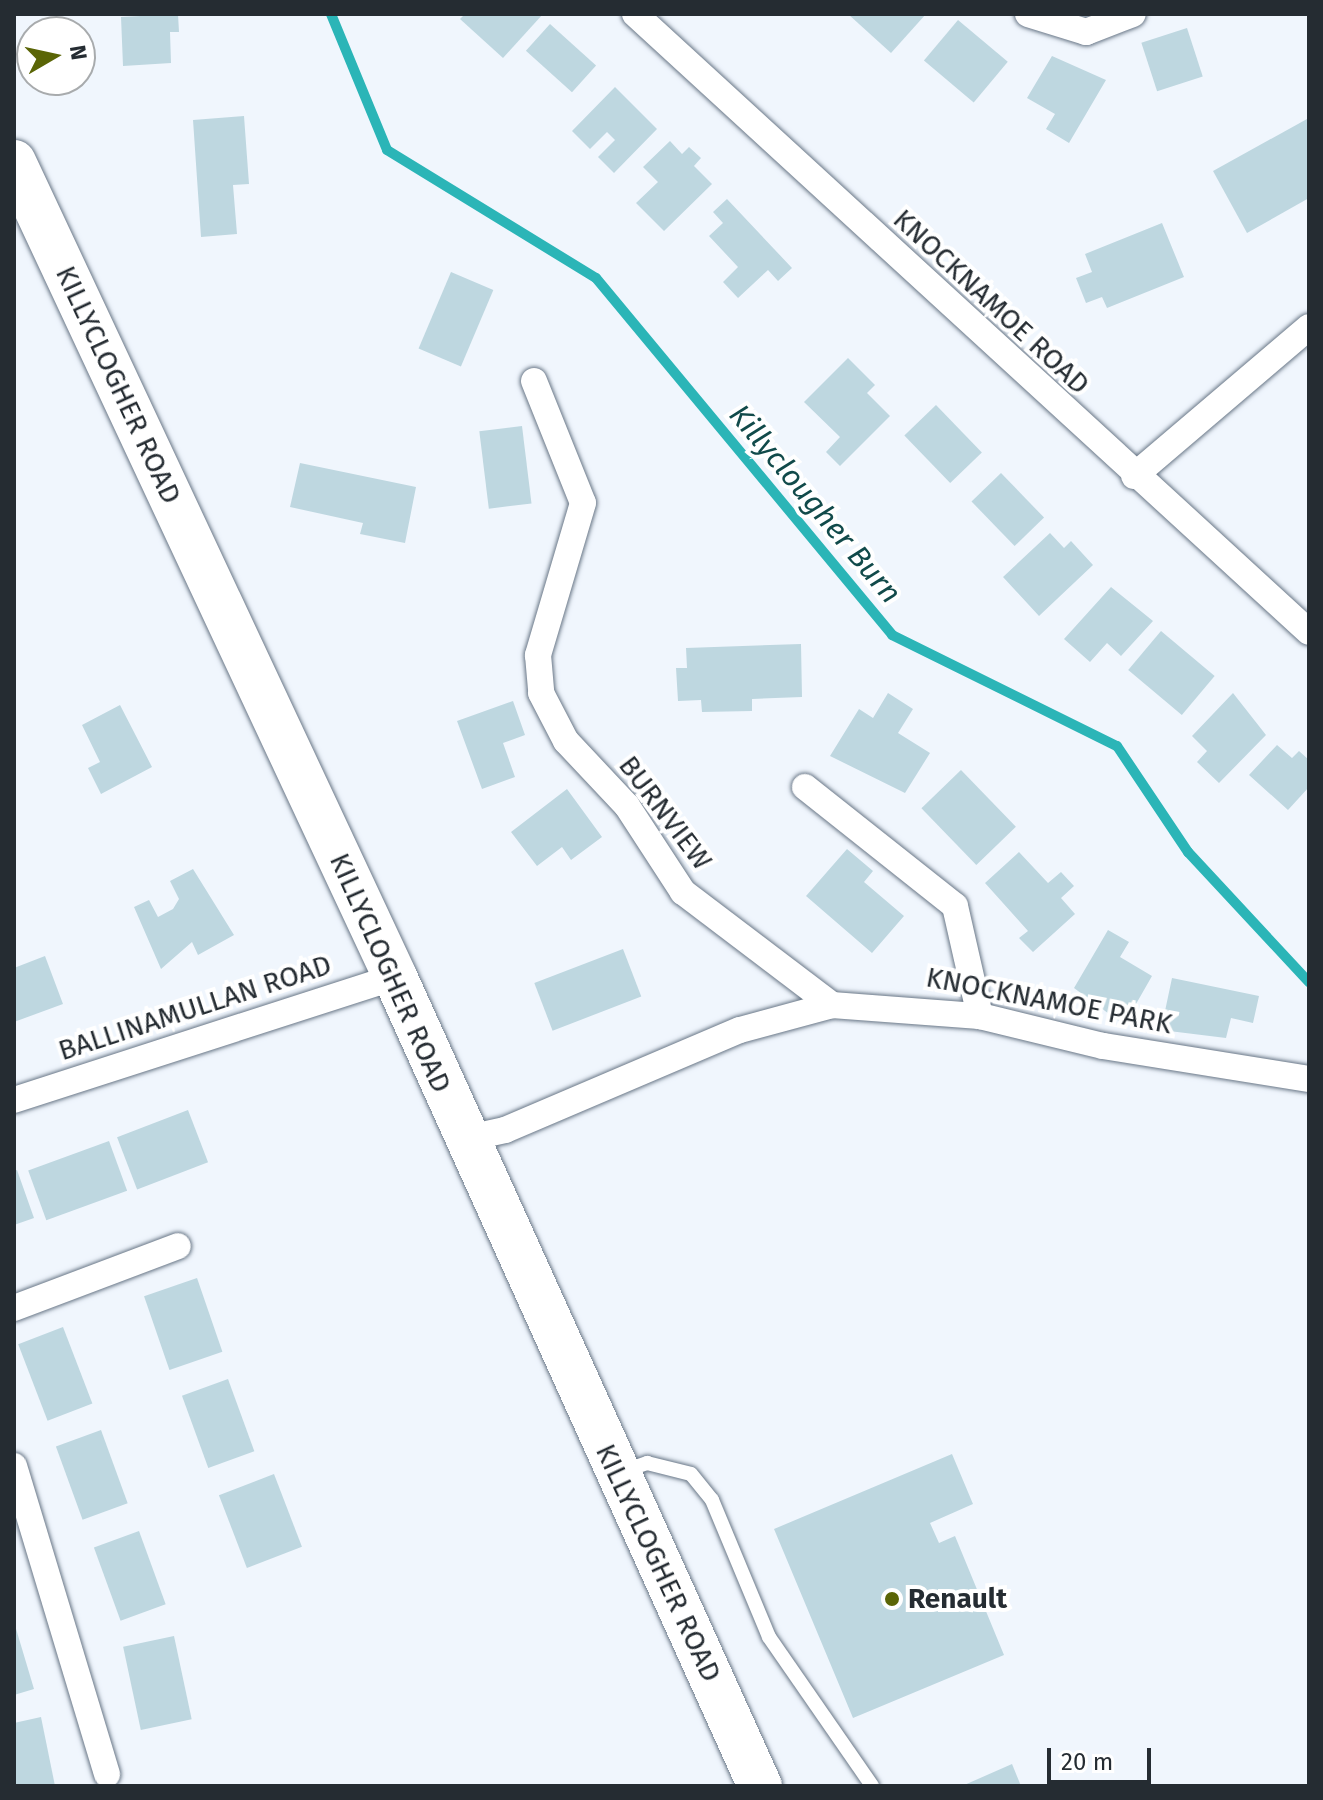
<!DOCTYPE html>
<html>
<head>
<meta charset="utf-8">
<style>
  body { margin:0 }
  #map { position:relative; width:1323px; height:1800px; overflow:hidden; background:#f0f6fd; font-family:"Fira Sans",sans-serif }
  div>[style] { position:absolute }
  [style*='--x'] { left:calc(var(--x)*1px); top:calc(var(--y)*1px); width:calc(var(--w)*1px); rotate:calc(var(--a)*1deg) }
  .stream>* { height:10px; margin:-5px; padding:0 5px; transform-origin:5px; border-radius:5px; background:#2bb5b7 }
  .building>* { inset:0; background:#bed7e0; transform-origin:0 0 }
  .roads { filter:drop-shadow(0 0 2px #697787) drop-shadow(0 0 2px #697787) }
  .lane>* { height:14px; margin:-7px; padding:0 7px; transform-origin:7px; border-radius:7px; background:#fff }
  .street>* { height:26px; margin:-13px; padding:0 13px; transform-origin:13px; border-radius:13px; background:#fff }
  .highway>* { height:44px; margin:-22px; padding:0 22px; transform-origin:22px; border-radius:22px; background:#fff }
  .dots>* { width:22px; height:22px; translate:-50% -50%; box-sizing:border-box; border:4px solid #fff; border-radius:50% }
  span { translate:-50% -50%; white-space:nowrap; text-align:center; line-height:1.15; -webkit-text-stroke:8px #fff; paint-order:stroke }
  .street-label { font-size:28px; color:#252c32 }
  .poi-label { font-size:28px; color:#252c32; font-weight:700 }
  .left { translate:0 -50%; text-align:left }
  .water-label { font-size:30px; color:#114a4a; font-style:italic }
  .frame { position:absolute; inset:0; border:16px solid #252c32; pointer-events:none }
  .north { position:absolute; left:16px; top:16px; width:80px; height:80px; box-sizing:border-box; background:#fff; border:2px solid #a8abad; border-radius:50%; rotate:81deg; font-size:22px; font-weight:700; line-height:32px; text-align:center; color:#252c32 }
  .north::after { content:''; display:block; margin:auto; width:28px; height:36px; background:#5a6506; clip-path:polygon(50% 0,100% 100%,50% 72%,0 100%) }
  .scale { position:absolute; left:1047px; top:1748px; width:104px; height:36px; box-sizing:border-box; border:4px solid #252c32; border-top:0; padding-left:10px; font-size:24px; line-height:28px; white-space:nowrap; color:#252c32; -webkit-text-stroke:6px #fff; paint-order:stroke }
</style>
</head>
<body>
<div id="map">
  <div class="stream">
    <i style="--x:331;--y:14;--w:147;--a:67.6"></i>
    <i style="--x:387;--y:150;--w:245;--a:31.5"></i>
    <i style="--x:596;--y:278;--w:464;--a:50.3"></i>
    <i style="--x:892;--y:635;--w:251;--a:26.3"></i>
    <i style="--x:1117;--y:746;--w:128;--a:56.2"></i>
    <i style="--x:1188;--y:852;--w:178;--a:47.1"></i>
  </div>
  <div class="building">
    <i style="clip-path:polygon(178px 14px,179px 32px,170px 32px,171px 63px,123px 66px,121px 17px)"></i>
    <i style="clip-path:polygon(465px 14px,543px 14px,503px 58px,460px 19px)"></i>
    <i style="clip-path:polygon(848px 14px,926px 14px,891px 53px)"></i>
    <i style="left:958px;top:20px;width:65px;height:53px;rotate:40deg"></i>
    <i style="left:550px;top:24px;width:62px;height:36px;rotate:42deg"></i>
    <i style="left:1187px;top:28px;width:51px;height:48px;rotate:72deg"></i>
    <i style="clip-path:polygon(1052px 56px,1106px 80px,1069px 143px,1046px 129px,1055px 114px,1027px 98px)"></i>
    <i style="clip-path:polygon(615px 87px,657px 129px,614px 173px,598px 157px,615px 140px,607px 132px,590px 149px,572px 131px)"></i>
    <i style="clip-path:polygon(244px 116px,249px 184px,233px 185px,237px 234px,201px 237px,193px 120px)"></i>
    <i style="clip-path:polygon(1307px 119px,1309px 198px,1247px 233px,1213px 171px)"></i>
    <i style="clip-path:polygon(670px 141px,682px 154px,689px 147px,701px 158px,694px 166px,712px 184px,664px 231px,636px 203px,658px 182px,643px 167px)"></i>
    <i style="clip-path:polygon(727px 199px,792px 268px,778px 281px,768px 270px,738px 298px,723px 282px,738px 267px,709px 236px,723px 223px,713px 212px)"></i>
    <i style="clip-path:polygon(1162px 223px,1184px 277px,1107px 308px,1102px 297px,1086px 303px,1076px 278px,1092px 272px,1085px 254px)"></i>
    <i style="left:451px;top:272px;width:46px;height:83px;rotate:23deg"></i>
    <i style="clip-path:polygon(848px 358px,875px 385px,867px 393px,890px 416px,840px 466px,826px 452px,840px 437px,804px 402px)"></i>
    <i style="left:936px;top:405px;width:66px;height:44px;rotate:46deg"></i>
    <i style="left:522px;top:426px;width:78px;height:43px;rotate:83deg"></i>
    <i style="clip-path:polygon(300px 463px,416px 487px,405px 543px,360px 534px,363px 523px,290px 507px)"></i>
    <i style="left:1001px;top:473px;width:62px;height:41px;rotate:46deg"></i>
    <i style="clip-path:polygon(1050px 533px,1064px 548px,1071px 541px,1093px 565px,1039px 616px,1003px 577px)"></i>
    <i style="clip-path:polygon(1111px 587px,1153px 621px,1121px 656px,1107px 643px,1090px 662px,1064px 639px)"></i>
    <i style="left:1161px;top:631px;width:70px;height:51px;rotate:40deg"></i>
    <i style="clip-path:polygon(801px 644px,802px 697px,752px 699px,752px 711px,702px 712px,701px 700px,678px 701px,676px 668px,687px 668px,686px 648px)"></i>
    <i style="clip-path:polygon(888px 693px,913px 709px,898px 733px,930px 753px,905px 793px,830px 756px,859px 709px,873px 718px)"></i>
    <i style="clip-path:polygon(1233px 693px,1266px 735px,1219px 783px,1197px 762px,1207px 751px,1192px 736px)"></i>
    <i style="clip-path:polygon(513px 701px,525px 735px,503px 743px,515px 777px,482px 789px,457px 721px)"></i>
    <i style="clip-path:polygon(120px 705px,152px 767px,101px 794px,88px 768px,100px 762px,82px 725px)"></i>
    <i style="clip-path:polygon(1277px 745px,1292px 758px,1299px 751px,1309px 760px,1309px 787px,1288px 810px,1249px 775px)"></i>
    <i style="left:961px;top:770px;width:79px;height:55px;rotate:46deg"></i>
    <i style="clip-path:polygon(567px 789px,602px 837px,571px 860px,562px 847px,537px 866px,511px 832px)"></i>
    <i style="clip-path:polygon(847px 849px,873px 871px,864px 882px,904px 916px,872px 953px,806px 896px)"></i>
    <i style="clip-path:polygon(1019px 852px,1048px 883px,1061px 872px,1074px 886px,1061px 898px,1075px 914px,1033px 952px,1019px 938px,1028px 931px,985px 883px)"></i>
    <i style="clip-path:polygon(193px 869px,234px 935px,198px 955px,192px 942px,161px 969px,134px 907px,149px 900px,158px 917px,173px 909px,179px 899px,170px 881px)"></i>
    <i style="clip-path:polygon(1108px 930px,1129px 942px,1120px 957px,1152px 976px,1124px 1025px,1074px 988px)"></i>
    <i style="left:623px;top:949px;width:51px;height:95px;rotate:69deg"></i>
    <i style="clip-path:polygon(45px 956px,63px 1004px,14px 1022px,14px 968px)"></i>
    <i style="clip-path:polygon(1172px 978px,1259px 996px,1253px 1023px,1231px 1018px,1226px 1038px,1161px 1030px)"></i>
    <i style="left:188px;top:1110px;width:56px;height:76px;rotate:69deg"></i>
    <i style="left:109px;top:1141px;width:53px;height:86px;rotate:70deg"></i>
    <i style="clip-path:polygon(17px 1170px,34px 1218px,14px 1225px,14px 1171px)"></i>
    <i style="left:197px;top:1278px;width:78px;height:56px;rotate:71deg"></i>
    <i style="left:63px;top:1327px;width:82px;height:48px;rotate:69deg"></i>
    <i style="left:228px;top:1379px;width:77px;height:49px;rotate:70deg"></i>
    <i style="left:101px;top:1430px;width:78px;height:48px;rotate:70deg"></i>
    <i style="clip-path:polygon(952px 1454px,973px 1504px,930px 1523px,939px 1543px,955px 1536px,1004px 1655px,853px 1718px,774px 1529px)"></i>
    <i style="left:274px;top:1474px;width:78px;height:59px;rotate:69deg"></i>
    <i style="left:139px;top:1531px;width:78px;height:48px;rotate:70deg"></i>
    <i style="clip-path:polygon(14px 1622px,34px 1689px,14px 1695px)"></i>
    <i style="left:174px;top:1636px;width:85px;height:52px;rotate:78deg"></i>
    <i style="clip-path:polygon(41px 1717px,55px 1786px,14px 1786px,14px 1723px)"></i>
    <i style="clip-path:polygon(1012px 1764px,1021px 1786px,962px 1786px)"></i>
  </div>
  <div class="roads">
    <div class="lane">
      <i style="--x:621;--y:1472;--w:28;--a:-19"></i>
      <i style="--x:647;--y:1463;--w:45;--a:14"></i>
      <i style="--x:691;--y:1474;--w:33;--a:51"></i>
      <i style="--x:712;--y:1500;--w:148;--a:67.4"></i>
      <i style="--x:769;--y:1637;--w:181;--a:55.3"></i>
    </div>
    <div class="street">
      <i style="--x:635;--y:14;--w:914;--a:42.52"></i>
      <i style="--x:1028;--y:14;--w:61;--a:17.2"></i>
      <i style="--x:1086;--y:32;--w:50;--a:-21"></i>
      <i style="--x:534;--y:381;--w:131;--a:68.1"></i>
      <i style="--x:583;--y:503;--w:159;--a:106.5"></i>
      <i style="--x:538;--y:655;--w:38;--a:85"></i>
      <i style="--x:541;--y:693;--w:54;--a:62.5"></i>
      <i style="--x:566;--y:741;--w:89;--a:46.8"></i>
      <i style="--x:627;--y:806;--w:103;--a:56.9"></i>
      <i style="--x:683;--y:892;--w:187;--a:37.2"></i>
      <i style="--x:1134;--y:476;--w:230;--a:-40.4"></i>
      <i style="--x:805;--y:787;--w:191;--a:38.4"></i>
      <i style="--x:955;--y:906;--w:113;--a:77.2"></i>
      <i style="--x:14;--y:1100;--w:400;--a:-17.9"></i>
      <i style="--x:464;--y:1139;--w:42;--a:-12.4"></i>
      <i style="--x:505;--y:1130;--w:255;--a:-23.1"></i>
      <i style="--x:740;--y:1030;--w:95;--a:-15.2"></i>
      <i style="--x:832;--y:1005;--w:148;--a:4.3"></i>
      <i style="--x:980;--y:1016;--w:127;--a:13.7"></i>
      <i style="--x:1103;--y:1046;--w:209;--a:9.1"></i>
      <i style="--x:14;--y:1308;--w:175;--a:-20.7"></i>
      <i style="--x:14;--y:1466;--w:322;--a:73.2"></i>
    </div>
    <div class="highway">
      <i style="--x:14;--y:162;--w:900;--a:64.94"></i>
      <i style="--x:395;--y:977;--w:888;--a:65.72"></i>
    </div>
  </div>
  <div class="dots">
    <i style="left:892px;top:1599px;background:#5a6506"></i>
  </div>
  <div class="street-label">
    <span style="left:991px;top:302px;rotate:43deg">KNOCKNAMOE ROAD</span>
    <span style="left:118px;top:385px;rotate:65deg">KILLYCLOGHER ROAD</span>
    <span style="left:665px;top:813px;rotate:53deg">BURNVIEW</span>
    <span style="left:390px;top:973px;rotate:66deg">KILLYCLOGHER ROAD</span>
    <span style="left:1049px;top:1001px;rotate:11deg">KNOCKNAMOE PARK</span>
    <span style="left:195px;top:1008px;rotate:-18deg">BALLINAMULLAN ROAD</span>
    <span style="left:658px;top:1563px;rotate:65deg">KILLYCLOGHER ROAD</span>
  </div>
  <div class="poi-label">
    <span class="left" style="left:908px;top:1599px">Renault</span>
  </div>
  <div class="water-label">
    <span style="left:815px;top:504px;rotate:50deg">Killyclougher Burn</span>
  </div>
  <div class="frame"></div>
  <div class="north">N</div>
  <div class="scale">20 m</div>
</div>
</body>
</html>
